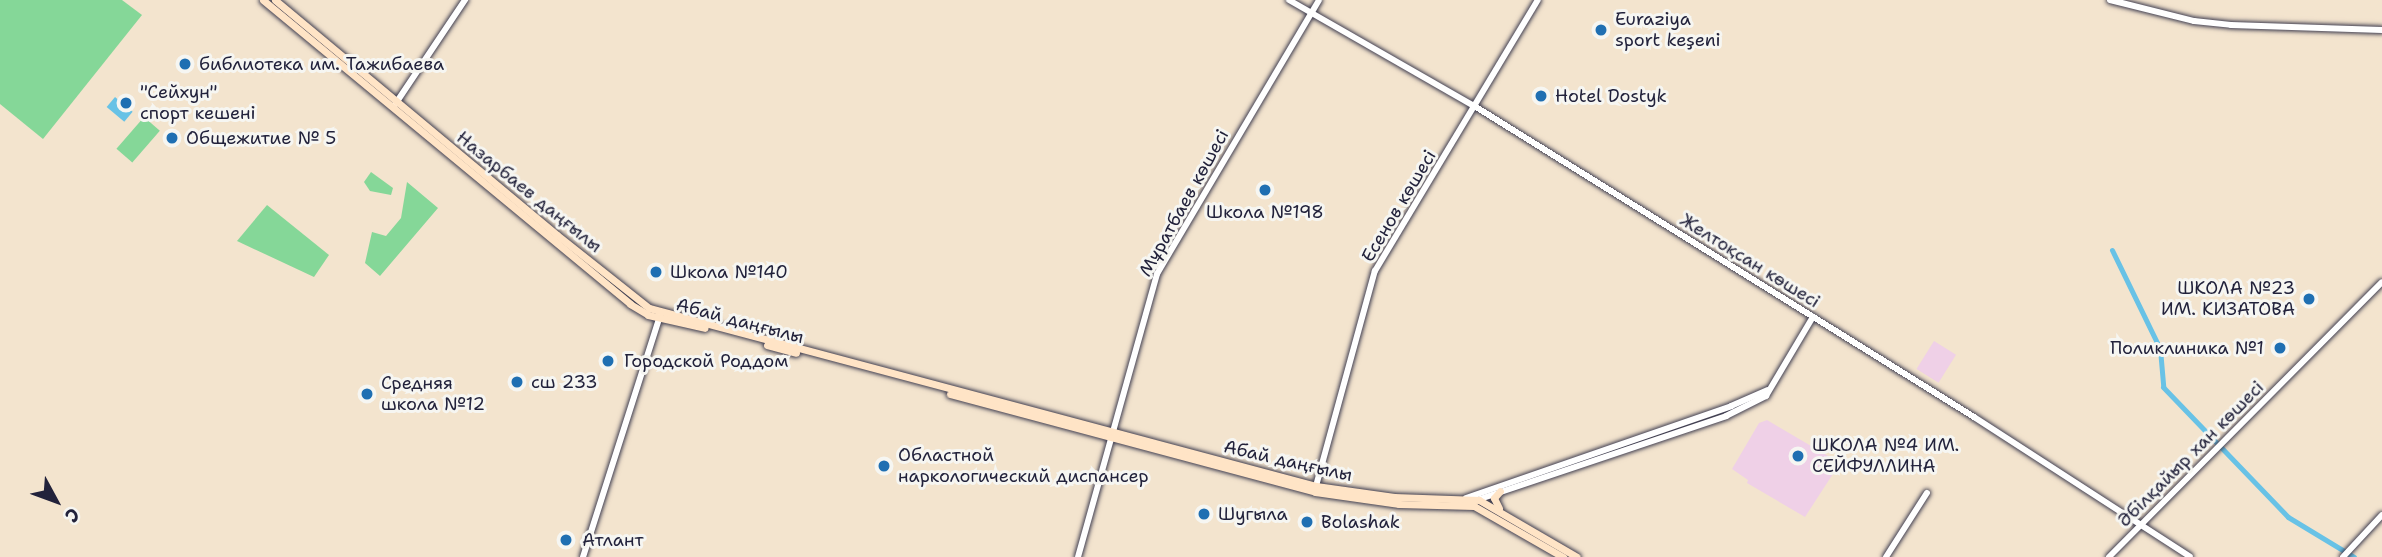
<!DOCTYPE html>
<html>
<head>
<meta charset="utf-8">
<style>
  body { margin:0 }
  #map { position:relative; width:2382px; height:557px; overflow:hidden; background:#f3e4ce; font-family:"Shantell Sans",sans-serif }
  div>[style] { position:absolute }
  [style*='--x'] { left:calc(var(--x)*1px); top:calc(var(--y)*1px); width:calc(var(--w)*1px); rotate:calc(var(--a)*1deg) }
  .built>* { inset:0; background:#efd0e7; transform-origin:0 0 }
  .green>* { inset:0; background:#85d798; transform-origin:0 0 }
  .water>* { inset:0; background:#68c2e6; transform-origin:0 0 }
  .canal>* { height:5px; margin:-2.5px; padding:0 2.5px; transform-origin:2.5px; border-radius:2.5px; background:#68c2e6 }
  .roads { filter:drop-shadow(0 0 2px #413f51) drop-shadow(0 0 2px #413f51) }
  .tertiary>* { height:6px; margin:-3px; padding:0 3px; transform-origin:3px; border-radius:3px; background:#fff }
  .secondary>* { height:7px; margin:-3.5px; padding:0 3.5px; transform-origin:3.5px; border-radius:3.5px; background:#ffe4c6 }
  .dots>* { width:19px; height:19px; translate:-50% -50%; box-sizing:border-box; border:4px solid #f6f6f2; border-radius:50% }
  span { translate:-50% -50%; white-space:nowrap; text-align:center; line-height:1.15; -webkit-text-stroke:6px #f6f6f2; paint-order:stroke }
  .poi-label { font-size:18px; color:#22223b }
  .left { translate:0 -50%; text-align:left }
  .right { translate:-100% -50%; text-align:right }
  .street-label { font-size:18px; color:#22223b }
  .north { position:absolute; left:21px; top:466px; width:70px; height:70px; -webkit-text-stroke:5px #f6f6f2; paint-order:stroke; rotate:131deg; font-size:19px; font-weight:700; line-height:28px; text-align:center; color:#22223b }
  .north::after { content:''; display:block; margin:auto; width:24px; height:32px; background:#22223b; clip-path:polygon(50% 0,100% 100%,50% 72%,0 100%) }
</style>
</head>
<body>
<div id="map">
  <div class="built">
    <i style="left:1934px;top:341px;width:26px;height:33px;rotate:32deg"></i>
    <i style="clip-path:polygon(1767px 420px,1840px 463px,1805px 517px,1747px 483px,1748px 480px,1732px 469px,1759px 423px)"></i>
  </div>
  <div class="green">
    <i style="clip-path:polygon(0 0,122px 0,142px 15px,43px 139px,0 104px)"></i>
    <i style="left:144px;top:117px;width:21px;height:42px;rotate:41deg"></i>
    <i style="clip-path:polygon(371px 172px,393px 188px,391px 195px,370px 191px,364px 182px)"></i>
    <i style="clip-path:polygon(407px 182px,438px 208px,380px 276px,365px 263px,372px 232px,386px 236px,401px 218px)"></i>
    <i style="clip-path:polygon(267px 205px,329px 255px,314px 277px,237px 241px)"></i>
  </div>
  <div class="water">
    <i style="left:115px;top:97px;width:23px;height:13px;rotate:40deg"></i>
  </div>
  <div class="canal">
    <i style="--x:2112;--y:250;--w:110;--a:64.1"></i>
    <i style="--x:2160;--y:349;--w:38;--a:85"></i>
    <i style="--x:2163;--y:387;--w:180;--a:46.1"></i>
    <i style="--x:2288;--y:517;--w:77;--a:31.2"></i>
  </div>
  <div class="roads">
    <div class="tertiary">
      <i style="--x:1289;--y:0;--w:215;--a:29.8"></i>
      <i style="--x:1476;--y:107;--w:587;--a:31.9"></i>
      <i style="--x:1974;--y:417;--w:257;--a:32.9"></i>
      <i style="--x:2110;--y:0;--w:87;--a:14"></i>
      <i style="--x:2194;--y:21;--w:37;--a:6"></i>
      <i style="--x:2231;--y:25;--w:151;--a:1.9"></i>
      <i style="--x:394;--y:106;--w:128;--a:-56.2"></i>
      <i style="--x:1316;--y:486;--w:223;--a:-74.7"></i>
      <i style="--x:1375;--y:271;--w:316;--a:-59"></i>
      <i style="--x:1466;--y:498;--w:281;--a:-19.1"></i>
      <i style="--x:1731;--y:406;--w:40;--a:-23.4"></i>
      <i style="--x:1477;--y:500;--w:263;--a:-18.6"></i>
      <i style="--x:1726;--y:416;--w:45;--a:-26.6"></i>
      <i style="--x:1766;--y:396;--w:92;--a:-59.3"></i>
      <i style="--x:583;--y:557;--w:253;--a:-72.3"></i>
      <i style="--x:1078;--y:557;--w:294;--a:-74.4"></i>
      <i style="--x:1157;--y:274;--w:318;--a:-59.4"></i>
      <i style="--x:1886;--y:557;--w:76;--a:-57.4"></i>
      <i style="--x:2109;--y:557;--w:387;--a:-45.2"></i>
      <i style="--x:2343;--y:557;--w:57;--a:-47.1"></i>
    </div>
    <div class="secondary">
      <i style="--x:263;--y:0;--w:477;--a:39.6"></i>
      <i style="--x:630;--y:304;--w:21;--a:31"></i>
      <i style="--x:648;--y:315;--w:58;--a:12.8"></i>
      <i style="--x:275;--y:0;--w:367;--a:39.8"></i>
      <i style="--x:557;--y:235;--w:117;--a:38.4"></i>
      <i style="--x:649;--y:308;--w:690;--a:14.94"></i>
      <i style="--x:1316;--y:486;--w:79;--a:8"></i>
      <i style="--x:1394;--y:497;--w:85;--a:2"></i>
      <i style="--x:1479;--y:500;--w:113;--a:30.2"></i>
      <i style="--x:767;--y:345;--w:30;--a:15"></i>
      <i style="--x:950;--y:394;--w:378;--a:15"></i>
      <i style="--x:1315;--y:492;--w:85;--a:8.1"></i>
      <i style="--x:1399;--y:504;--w:75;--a:1.5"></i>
      <i style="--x:1474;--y:506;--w:103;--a:29.8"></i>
      <i style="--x:1499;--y:508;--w:11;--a:-117"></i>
      <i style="--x:1494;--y:498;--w:9;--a:-49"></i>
    </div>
  </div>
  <div class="dots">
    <i style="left:1601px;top:30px;background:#1f6fb2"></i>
    <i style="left:185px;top:64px;background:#1f6fb2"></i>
    <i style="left:1541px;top:96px;background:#1f6fb2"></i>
    <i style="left:126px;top:103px;background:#1f6fb2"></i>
    <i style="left:172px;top:138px;background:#1f6fb2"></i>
    <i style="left:1265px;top:190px;background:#1f6fb2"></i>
    <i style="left:656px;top:272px;background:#1f6fb2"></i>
    <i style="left:2309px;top:299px;background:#1f6fb2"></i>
    <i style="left:2280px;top:348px;background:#1f6fb2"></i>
    <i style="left:608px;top:361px;background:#1f6fb2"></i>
    <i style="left:517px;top:382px;background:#1f6fb2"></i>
    <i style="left:367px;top:394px;background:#1f6fb2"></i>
    <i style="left:1798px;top:456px;background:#1f6fb2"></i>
    <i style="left:884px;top:466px;background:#1f6fb2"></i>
    <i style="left:1204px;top:514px;background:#1f6fb2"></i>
    <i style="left:1307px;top:522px;background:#1f6fb2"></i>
    <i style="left:566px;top:540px;background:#1f6fb2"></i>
  </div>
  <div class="poi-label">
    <span class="left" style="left:1615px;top:30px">Euraziya<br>sport keşeni</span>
    <span class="left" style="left:199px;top:64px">библиотека им. Тажибаева</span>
    <span class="left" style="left:140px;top:103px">"Сейхун"<br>спорт кешені</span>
    <span class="left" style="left:1555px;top:96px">Hotel Dostyk</span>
    <span class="left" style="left:186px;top:138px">Общежитие № 5</span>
    <span style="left:1265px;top:212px">Школа №198</span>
    <span class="left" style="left:670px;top:272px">Школа №140</span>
    <span class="right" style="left:2295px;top:299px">ШКОЛА №23<br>ИМ. КИЗАТОВА</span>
    <span class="right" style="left:2264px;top:348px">Поликлиника №1</span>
    <span class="left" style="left:624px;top:361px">Городской Роддом</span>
    <span class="left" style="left:531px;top:382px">сш 233</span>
    <span class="left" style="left:381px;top:394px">Средняя<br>школа №12</span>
    <span class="left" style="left:1812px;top:456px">ШКОЛА №4 ИМ.<br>СЕЙФУЛЛИНА</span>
    <span class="left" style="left:898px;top:466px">Областной<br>наркологический диспансер</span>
    <span class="left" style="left:1218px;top:514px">Шугыла</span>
    <span class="left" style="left:1321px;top:522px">Bolashak</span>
    <span class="left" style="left:582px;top:540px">Атлант</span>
  </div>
  <div class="street-label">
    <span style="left:529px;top:192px;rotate:39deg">Назарбаев даңғылы</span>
    <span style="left:1184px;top:203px;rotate:-61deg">Мұратбаев көшесі</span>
    <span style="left:1399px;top:206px;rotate:-59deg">Есенов көшесі</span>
    <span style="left:1750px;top:261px;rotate:32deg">Желтоқсан көшесі</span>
    <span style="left:740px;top:321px;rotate:15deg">Абай даңғылы</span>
    <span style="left:2191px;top:454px;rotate:-45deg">Әбілқайыр хан көшесі</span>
    <span style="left:1288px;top:461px;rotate:13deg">Абай даңғылы</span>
  </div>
  <div class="north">С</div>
</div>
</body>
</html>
